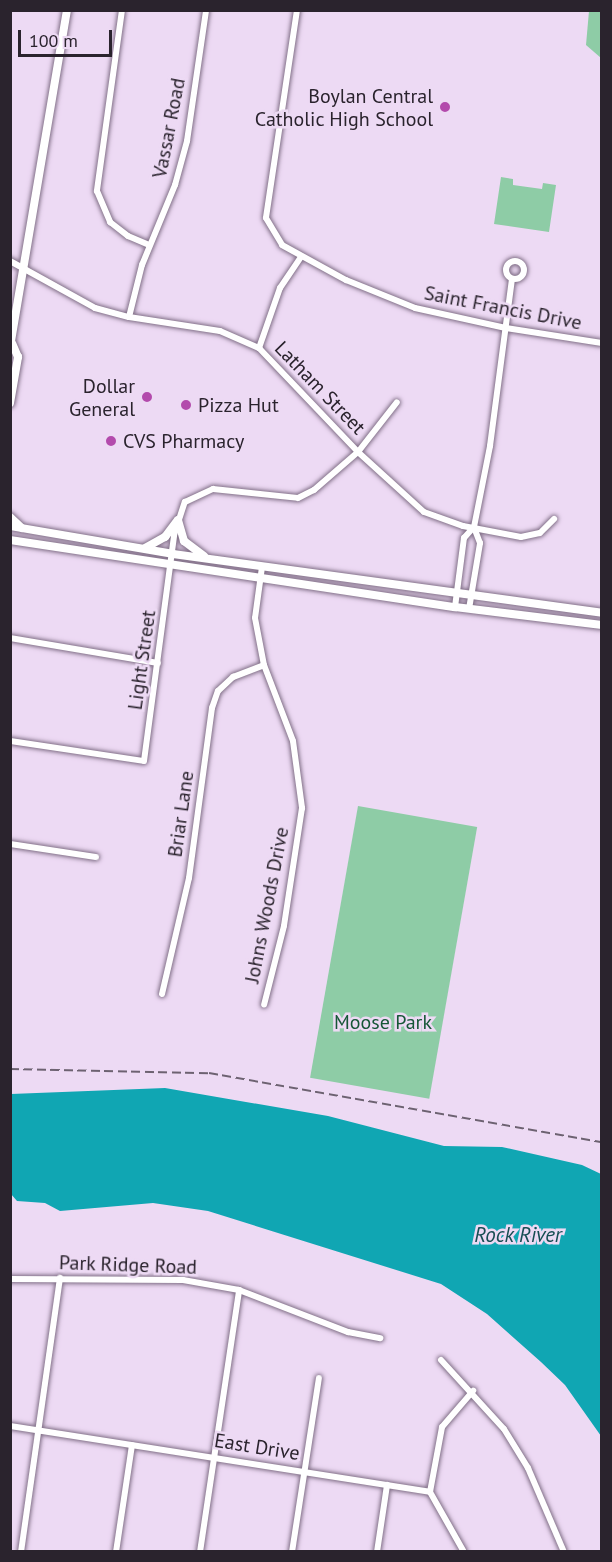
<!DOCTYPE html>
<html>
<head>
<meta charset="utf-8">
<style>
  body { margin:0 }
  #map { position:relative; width:612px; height:1562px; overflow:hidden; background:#eddaf4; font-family:"PT Sans",sans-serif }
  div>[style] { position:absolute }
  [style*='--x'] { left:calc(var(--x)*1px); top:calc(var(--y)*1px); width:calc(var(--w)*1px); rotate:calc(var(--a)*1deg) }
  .green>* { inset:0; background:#8ecca6; transform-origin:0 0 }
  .water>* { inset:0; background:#10a6b3 }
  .roads { filter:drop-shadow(0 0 2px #827088) drop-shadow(0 0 2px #827088) }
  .minor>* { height:6px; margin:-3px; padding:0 3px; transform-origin:3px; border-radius:3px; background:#fff }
  .minor>.ring { margin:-3px; padding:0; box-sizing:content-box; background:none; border:6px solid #fff; border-radius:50% }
  .major>* { height:8px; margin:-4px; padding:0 4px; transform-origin:4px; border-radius:4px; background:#fff }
  .rail>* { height:2px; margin-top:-1px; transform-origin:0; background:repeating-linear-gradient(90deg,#6d6271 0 9px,transparent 0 13.5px) }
  .dots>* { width:16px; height:16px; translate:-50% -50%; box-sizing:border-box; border:3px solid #eddaf4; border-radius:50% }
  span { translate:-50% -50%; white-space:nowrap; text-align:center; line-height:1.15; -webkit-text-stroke:5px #eddaf4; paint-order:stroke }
  .poi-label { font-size:20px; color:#2a232d }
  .right { translate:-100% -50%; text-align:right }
  .left { translate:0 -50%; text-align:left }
  .street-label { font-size:20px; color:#2a232d }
  .park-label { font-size:20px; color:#155636 }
  .water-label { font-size:21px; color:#174d53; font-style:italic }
  .frame { position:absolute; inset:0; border:12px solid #2a232d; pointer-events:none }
  .scale { position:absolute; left:18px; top:30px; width:94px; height:27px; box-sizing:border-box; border:3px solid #2a232d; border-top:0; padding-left:8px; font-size:18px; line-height:21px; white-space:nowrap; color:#2a232d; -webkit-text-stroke:4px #eddaf4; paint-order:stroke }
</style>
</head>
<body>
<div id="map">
  <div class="green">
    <i style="clip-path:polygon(589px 11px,601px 11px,601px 58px,586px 45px)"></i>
    <i style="clip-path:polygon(501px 177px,513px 179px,513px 185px,542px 189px,543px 183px,556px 185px,549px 232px,494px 224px)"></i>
    <i style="left:358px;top:806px;width:121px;height:276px;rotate:10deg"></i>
  </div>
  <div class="water">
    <i style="clip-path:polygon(165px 1088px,328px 1116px,444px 1146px,502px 1147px,582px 1165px,601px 1174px,601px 1436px,565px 1385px,541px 1362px,487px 1314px,441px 1284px,208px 1211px,153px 1203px,60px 1211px,45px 1203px,17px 1201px,11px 1194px,11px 1094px)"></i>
  </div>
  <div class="roads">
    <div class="minor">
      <i style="--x:122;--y:10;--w:183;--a:97.9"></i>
      <i style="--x:97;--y:191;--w:34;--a:67"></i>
      <i style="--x:110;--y:222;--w:23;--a:38"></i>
      <i style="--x:128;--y:236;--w:23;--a:23"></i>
      <i style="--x:297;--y:10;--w:210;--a:98.5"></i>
      <i style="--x:266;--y:218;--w:31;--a:59"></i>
      <i style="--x:282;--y:245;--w:73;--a:28.7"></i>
      <i style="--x:346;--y:280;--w:74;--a:22.1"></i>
      <i style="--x:415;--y:308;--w:93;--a:12.4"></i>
      <i style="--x:506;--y:328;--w:97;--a:8.9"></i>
      <i style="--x:10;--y:261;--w:97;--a:28.9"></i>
      <i style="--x:95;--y:308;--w:35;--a:15"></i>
      <i style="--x:129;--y:317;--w:92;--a:8.7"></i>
      <i style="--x:220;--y:331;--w:43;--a:23.6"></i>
      <i style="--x:259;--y:348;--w:144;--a:46.4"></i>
      <i style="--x:358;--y:452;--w:89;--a:42.3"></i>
      <i style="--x:424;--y:512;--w:41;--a:19.7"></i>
      <i style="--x:463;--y:526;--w:59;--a:10.7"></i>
      <i style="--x:521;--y:537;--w:19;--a:-12"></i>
      <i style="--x:540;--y:533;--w:20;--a:-45"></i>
      <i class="ring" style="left:506px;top:261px;width:12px;height:12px"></i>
      <i style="--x:129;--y:317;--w:54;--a:-76"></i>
      <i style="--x:142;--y:265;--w:87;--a:-67.6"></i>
      <i style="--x:175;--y:185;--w:46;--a:-74.7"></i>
      <i style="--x:187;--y:141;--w:132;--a:-81.7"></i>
      <i style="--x:259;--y:348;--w:64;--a:-70.7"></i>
      <i style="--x:280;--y:288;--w:37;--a:-56"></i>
      <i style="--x:262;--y:567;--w:51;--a:97.8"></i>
      <i style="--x:255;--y:618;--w:48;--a:79.2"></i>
      <i style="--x:264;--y:665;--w:81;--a:69.1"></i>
      <i style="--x:293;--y:741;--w:68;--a:82.3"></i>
      <i style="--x:302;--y:808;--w:119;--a:98.7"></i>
      <i style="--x:284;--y:926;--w:81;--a:104.2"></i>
      <i style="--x:455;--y:607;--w:70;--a:-82.6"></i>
      <i style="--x:464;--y:538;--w:15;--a:-48"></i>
      <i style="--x:474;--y:527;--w:83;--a:-78.8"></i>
      <i style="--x:490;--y:446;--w:168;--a:-82.5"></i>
      <i style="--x:469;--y:609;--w:67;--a:-80.5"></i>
      <i style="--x:480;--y:543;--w:17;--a:-111"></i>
      <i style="--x:10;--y:638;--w:150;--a:9.6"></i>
      <i style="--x:10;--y:741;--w:135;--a:8.5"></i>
      <i style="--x:144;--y:761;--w:228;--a:-82.4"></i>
      <i style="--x:174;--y:535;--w:35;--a:-72"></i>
      <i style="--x:185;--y:502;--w:31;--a:-25"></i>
      <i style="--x:213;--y:489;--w:85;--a:6"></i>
      <i style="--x:298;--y:498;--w:18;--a:-27"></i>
      <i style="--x:314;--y:490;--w:58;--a:-40.8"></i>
      <i style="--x:358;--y:452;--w:63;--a:-52"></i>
      <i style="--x:10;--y:844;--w:87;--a:8.6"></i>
      <i style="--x:162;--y:994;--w:119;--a:-76.9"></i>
      <i style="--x:189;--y:878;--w:172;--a:-82.3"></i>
      <i style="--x:212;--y:708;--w:18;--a:-71"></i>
      <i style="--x:218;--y:691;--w:21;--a:-43"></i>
      <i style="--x:233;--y:677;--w:33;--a:-21"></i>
      <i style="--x:10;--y:1279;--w:173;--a:0.3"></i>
      <i style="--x:183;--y:1280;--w:57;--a:10.1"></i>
      <i style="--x:239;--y:1290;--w:117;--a:21.1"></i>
      <i style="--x:348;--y:1332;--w:33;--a:11"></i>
      <i style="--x:441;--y:1360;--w:93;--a:47.6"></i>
      <i style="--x:504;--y:1429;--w:46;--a:58.4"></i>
      <i style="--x:528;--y:1468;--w:91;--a:66.8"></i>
      <i style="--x:10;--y:1426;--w:425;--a:8.9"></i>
      <i style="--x:430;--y:1492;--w:69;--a:60.5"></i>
      <i style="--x:430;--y:1492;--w:66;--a:-79.5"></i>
      <i style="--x:442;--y:1427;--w:48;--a:-49.3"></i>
      <i style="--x:21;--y:1552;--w:277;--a:-81.9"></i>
      <i style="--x:116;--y:1552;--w:108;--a:-81.5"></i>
      <i style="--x:200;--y:1552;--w:265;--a:-81.5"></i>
      <i style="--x:292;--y:1552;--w:176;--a:-81.2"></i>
      <i style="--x:377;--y:1552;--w:68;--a:-81.5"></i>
    </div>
    <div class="major">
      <i style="--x:10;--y:347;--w:342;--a:-80.4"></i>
      <i style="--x:10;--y:403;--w:47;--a:-80.1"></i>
      <i style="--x:18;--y:357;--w:15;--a:-113"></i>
      <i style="--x:10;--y:517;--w:16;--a:43"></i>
      <i style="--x:178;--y:520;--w:22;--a:74"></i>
      <i style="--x:184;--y:541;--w:25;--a:37"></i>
      <i style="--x:10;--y:526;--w:165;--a:9.7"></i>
      <i style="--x:173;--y:554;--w:433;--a:7.8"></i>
      <i style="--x:10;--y:540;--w:450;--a:8.6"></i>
      <i style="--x:455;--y:607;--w:148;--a:7"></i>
      <i style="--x:145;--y:548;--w:23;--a:-29"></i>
      <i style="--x:165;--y:537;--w:21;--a:-53"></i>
    </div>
  </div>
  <div class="rail">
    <i style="--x:10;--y:1069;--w:199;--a:1.2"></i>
    <i style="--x:209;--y:1073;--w:399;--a:10"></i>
  </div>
  <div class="dots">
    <i style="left:445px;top:107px;background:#b34aac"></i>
    <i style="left:147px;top:397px;background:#b34aac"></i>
    <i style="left:186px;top:405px;background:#b34aac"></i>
    <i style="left:111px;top:441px;background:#b34aac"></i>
  </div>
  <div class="poi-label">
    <span class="right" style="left:433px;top:108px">Boylan Central<br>Catholic High School</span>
    <span class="right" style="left:135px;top:398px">Dollar<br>General</span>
    <span class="left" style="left:198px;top:405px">Pizza Hut</span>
    <span class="left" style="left:123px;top:441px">CVS Pharmacy</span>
  </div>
  <div class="street-label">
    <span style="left:169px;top:128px;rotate:-79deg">Vassar Road</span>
    <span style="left:503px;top:308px;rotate:11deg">Saint Francis Drive</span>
    <span style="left:320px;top:388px;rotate:46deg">Latham Street</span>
    <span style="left:142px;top:660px;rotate:-82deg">Light Street</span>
    <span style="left:181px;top:814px;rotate:-82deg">Briar Lane</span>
    <span style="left:267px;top:905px;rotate:-79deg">Johns Woods Drive</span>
    <span style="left:128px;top:1265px;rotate:2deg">Park Ridge Road</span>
    <span style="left:257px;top:1447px;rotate:9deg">East Drive</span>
  </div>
  <div class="park-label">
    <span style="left:383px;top:1022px">Moose Park</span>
  </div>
  <div class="water-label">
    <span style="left:518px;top:1235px">Rock River</span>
  </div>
  <div class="frame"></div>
  <div class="scale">100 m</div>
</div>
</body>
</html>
